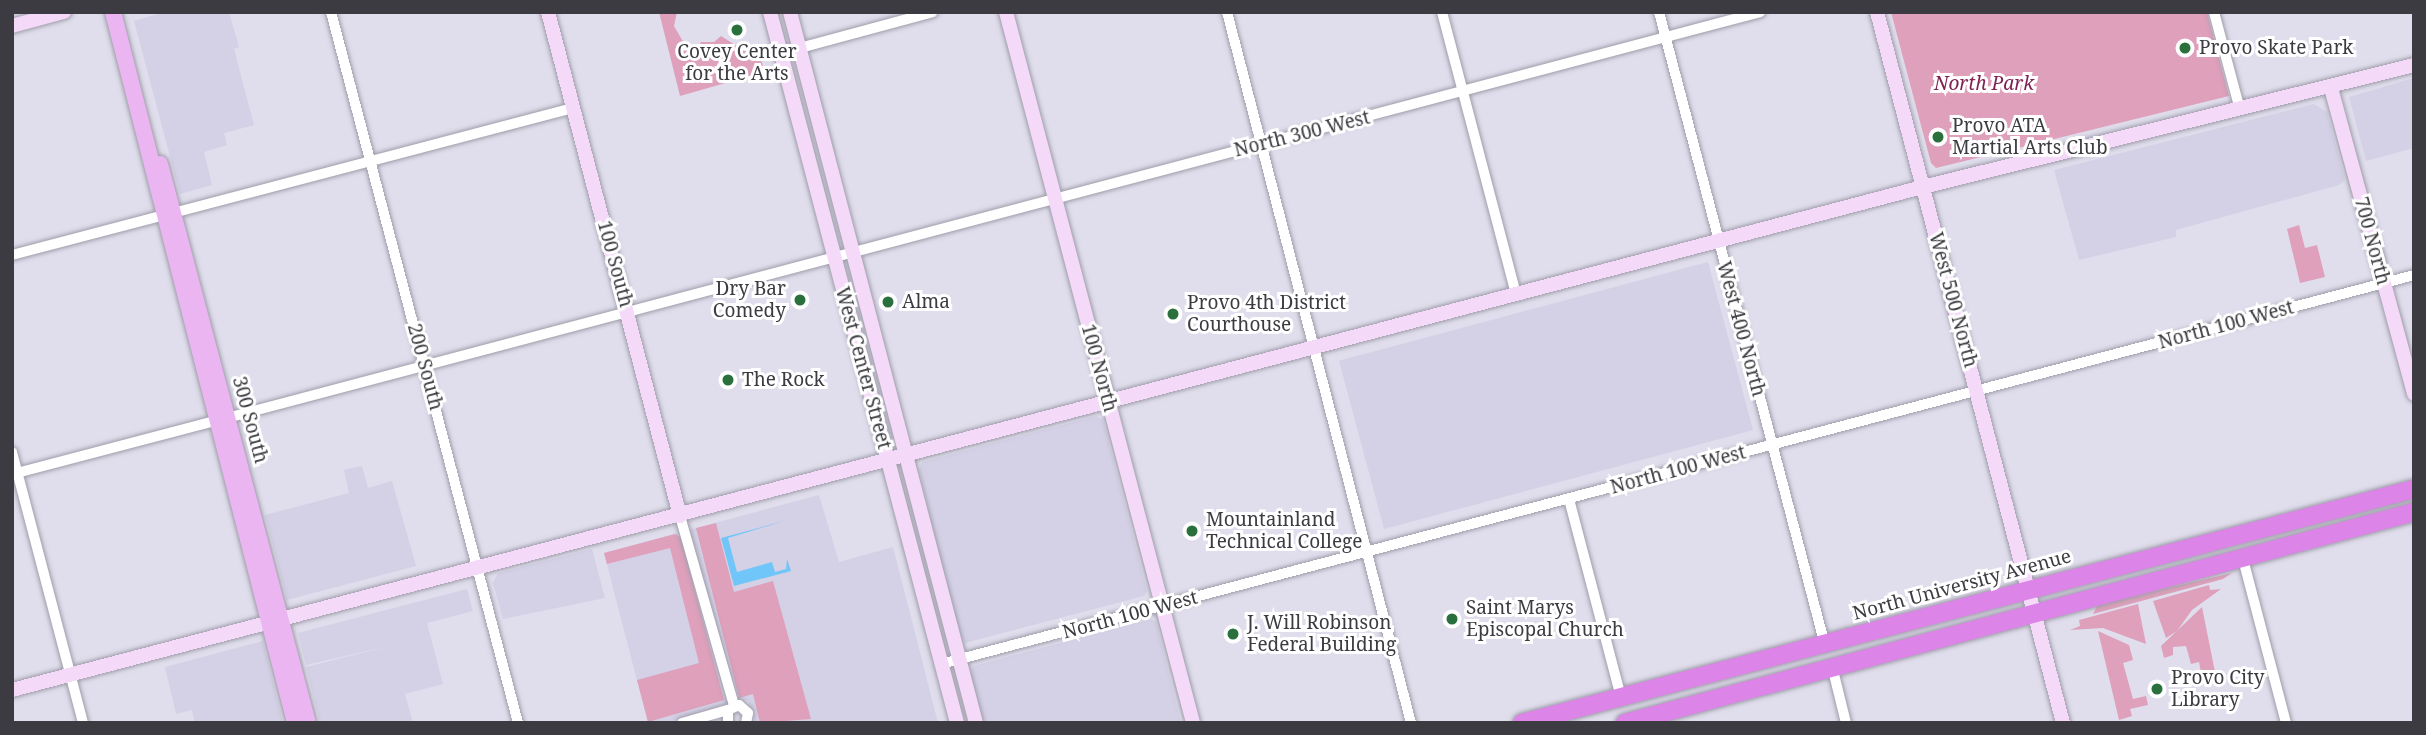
<!DOCTYPE html>
<html>
<head>
<meta charset="utf-8">
<style>
	body { margin:0 }
	#map { position:relative; width:2426px; height:735px; overflow:hidden; background:#e0deec; font-family:"Noto Serif",serif }
	div>[style] { position:absolute }
	.built>* { inset:0; background:#d4d0e6; transform-origin:0 0 }
	.green>* { inset:0; background:#dea0bb }
	.water>* { inset:0; background:#71c6f9 }
	.roads { filter:drop-shadow(0 0 2px #9f9daa) drop-shadow(0 0 2px #9f9daa) }
	.street>* { height:10px; margin:-5px; padding:0 5px; transform-origin:5px; border-radius:5px; background:#fff }
	.secondary>* { height:14px; margin:-7px; padding:0 7px; transform-origin:7px; border-radius:7px; background:#f4daf8 }
	.primary>* { height:16px; margin:-8px; padding:0 8px; transform-origin:8px; border-radius:8px; background:#eab5f1 }
	.highway>* { height:18px; margin:-9px; padding:0 9px; transform-origin:9px; border-radius:9px; background:#dc84e7 }
	.dots>* { width:19px; height:19px; translate:-50% -50%; box-sizing:border-box; border:4px solid #fff; border-radius:50% }
	span { translate:-50% -50%; white-space:nowrap; text-align:center; line-height:1.15; -webkit-text-stroke:6px #fff; paint-order:stroke }
	.poi-label { font-size:19px; color:#3c3b41 }
	.left { translate:0 -50%; text-align:left }
	.right { translate:-100% -50%; text-align:right }
	.park-label { font-size:19px; color:#802054; font-style:italic }
	.street-label { font-size:19px; color:#3c3b41 }
	.frame { position:absolute; inset:0; border:14px solid #3c3b41; pointer-events:none }
</style>
</head>
<body>
<div id="map">
	<div class="built">
		<i style="clip-path:polygon(165px 12px,229px 12px,239px 47px,234px 49px,254px 125px,224px 133px,227px 145px,204px 152px,212px 185px,180px 194px,134px 21px)"></i>
		<i style="clip-path:polygon(2414px 78px,2414px 148px,2366px 161px,2349px 97px)"></i>
		<i style="clip-path:polygon(2314px 104px,2327px 112px,2345px 180px,2339px 185px,2176px 230px,2176px 237px,2079px 260px,2054px 170px)"></i>
		<i style="left:1708px;top:262px;width:174px;height:382px;rotate:75deg"></i>
		<i style="clip-path:polygon(1096px 416px,1103px 420px,1147px 591px,1144px 596px,965px 643px,960px 638px,938px 551px,919px 469px,922px 462px)"></i>
		<i style="clip-path:polygon(362px 466px,368px 488px,392px 481px,416px 566px,287px 600px,265px 515px,349px 493px,344px 470px)"></i>
		<i style="clip-path:polygon(819px 495px,839px 562px,893px 547px,938px 723px,755px 723px,748px 700px,665px 723px,648px 723px,604px 553px)"></i>
		<i style="clip-path:polygon(592px 549px,605px 598px,503px 619px,493px 583px,498px 573px)"></i>
		<i style="clip-path:polygon(467px 589px,473px 611px,427px 623px,443px 684px,405px 694px,413px 723px,320px 723px,306px 667px,393px 645px,306px 665px,298px 633px)"></i>
		<i style="clip-path:polygon(1151px 619px,1156px 622px,1181px 723px,981px 723px,969px 674px,973px 666px)"></i>
		<i style="clip-path:polygon(263px 641px,283px 723px,195px 723px,192px 710px,176px 714px,165px 667px)"></i>
	</div>
	<div class="green">
		<i style="clip-path:polygon(659px 12px,677px 12px,674px 26px,688px 50px,695px 53px,701px 42px,714px 42px,721px 36px,762px 62px,764px 72px,680px 96px)"></i>
		<i style="clip-path:polygon(1891px 12px,2207px 12px,2229px 96px,1936px 168px,1931px 163px)"></i>
		<i style="clip-path:polygon(2299px 225px,2305px 248px,2317px 245px,2325px 277px,2300px 283px,2287px 229px)"></i>
		<i style="clip-path:polygon(716px 523px,734px 592px,773px 581px,811px 719px,760px 723px,753px 694px,739px 698px,696px 528px)"></i>
		<i style="clip-path:polygon(675px 534px,681px 538px,724px 700px,648px 722px,637px 680px,699px 663px,670px 548px,607px 564px,604px 553px)"></i>
		<i style="clip-path:polygon(2232px 573px,2223px 579px,2093px 614px,2098px 604px)"></i>
		<i style="clip-path:polygon(2209px 585px,2210px 590px,2221px 589px,2192px 610px,2177px 631px,2166px 638px,2153px 601px)"></i>
		<i style="clip-path:polygon(2138px 604px,2146px 644px,2103px 628px,2070px 630px,2080px 626px,2079px 620px)"></i>
		<i style="clip-path:polygon(2202px 607px,2216px 677px,2209px 679px,2202px 678px,2199px 662px,2191px 664px,2186px 646px,2173px 647px,2173px 655px,2164px 658px,2161px 646px)"></i>
		<i style="clip-path:polygon(2098px 631px,2129px 645px,2133px 660px,2123px 663px,2133px 699px,2146px 696px,2148px 705px,2130px 709px,2132px 716px,2119px 720px)"></i>
	</div>
	<div class="water">
		<i style="clip-path:polygon(784px 521px,728px 538px,737px 572px,772px 562px,775px 572px,786px 569px,787px 559px,791px 571px,734px 586px,721px 538px)"></i>
	</div>
	<div class="roads">
		<div class="street">
			<i style="left:331px;top:12px;width:735px;rotate:75.26deg"></i>
			<i style="left:1227px;top:12px;width:734px;rotate:75.49deg"></i>
			<i style="left:1442px;top:12px;width:293px;rotate:75.3deg"></i>
			<i style="left:1659px;top:12px;width:654px;rotate:75.31deg"></i>
			<i style="left:2214px;top:12px;width:101px;rotate:75.1deg"></i>
			<i style="left:781px;top:53px;width:157px;rotate:-15.1deg"></i>
			<i style="left:173px;top:213px;width:414px;rotate:-14.7deg"></i>
			<i style="left:12px;top:255px;width:154px;rotate:-14.7deg"></i>
			<i style="left:227px;top:418px;width:1586px;rotate:-14.83deg"></i>
			<i style="left:12px;top:452px;width:280px;rotate:75.3deg"></i>
			<i style="left:13px;top:474px;width:209px;rotate:-14.7deg"></i>
			<i style="left:1569px;top:499px;width:205px;rotate:75.3deg"></i>
			<i style="left:680px;top:516px;width:197px;rotate:74.1deg"></i>
			<i style="left:2243px;top:559px;width:170px;rotate:75.3deg"></i>
			<i style="left:941px;top:664px;width:1523px;rotate:-14.79deg"></i>
			<i style="left:1832px;top:666px;width:59px;rotate:76.2deg"></i>
			<i style="left:682px;top:723px;width:48px;rotate:-15.8deg"></i>
			<i style="left:728px;top:723px;width:13px;rotate:-90deg"></i>
			<i style="left:728px;top:710px;width:12px;rotate:-24deg"></i>
			<i style="left:739px;top:705px;width:12px;rotate:42deg"></i>
			<i style="left:748px;top:713px;width:10px;rotate:101deg"></i>
		</div>
		<div class="secondary">
			<i style="left:548px;top:12px;width:521px;rotate:75.32deg"></i>
			<i style="left:770px;top:12px;width:735px;rotate:75.26deg"></i>
			<i style="left:790px;top:12px;width:735px;rotate:75.34deg"></i>
			<i style="left:1006px;top:12px;width:735px;rotate:75.26deg"></i>
			<i style="left:1877px;top:12px;width:735px;rotate:75.34deg"></i>
			<i style="left:12px;top:26px;width:54px;rotate:-15.1deg"></i>
			<i style="left:2331px;top:88px;width:317px;rotate:74.8deg"></i>
			<i style="left:12px;top:690px;width:1976px;rotate:-14.75deg"></i>
			<i style="left:1923px;top:187px;width:506px;rotate:-13.95deg"></i>
		</div>
		<div class="primary">
			<i style="left:113px;top:12px;width:734px;rotate:75.64deg"></i>
			<i style="left:160px;top:164px;width:578px;rotate:75.17deg"></i>
		</div>
		<div class="highway">
			<i style="left:1522px;top:723px;width:922px;rotate:-14.7deg"></i>
			<i style="left:1625px;top:723px;width:817px;rotate:-14.97deg"></i>
		</div>
	</div>
	<div class="dots">
		<i style="left:737px;top:30px;background:#29703d"></i>
		<i style="left:2185px;top:48px;background:#29703d"></i>
		<i style="left:1938px;top:137px;background:#29703d"></i>
		<i style="left:800px;top:300px;background:#29703d"></i>
		<i style="left:888px;top:302px;background:#29703d"></i>
		<i style="left:1173px;top:314px;background:#29703d"></i>
		<i style="left:728px;top:380px;background:#29703d"></i>
		<i style="left:1192px;top:531px;background:#29703d"></i>
		<i style="left:1452px;top:619px;background:#29703d"></i>
		<i style="left:1233px;top:634px;background:#29703d"></i>
		<i style="left:2157px;top:689px;background:#29703d"></i>
	</div>
	<div class="poi-label">
		<span class="left" style="left:2199px;top:48px">Provo Skate Park</span>
		<span style="left:737px;top:63px">Covey Center<br>for the Arts</span>
		<span class="left" style="left:1952px;top:137px">Provo ATA<br>Martial Arts Club</span>
		<span class="right" style="left:786px;top:300px">Dry Bar<br>Comedy</span>
		<span class="left" style="left:902px;top:302px">Alma</span>
		<span class="left" style="left:1187px;top:314px">Provo 4th District<br>Courthouse</span>
		<span class="left" style="left:742px;top:380px">The Rock</span>
		<span class="left" style="left:1206px;top:531px">Mountainland<br>Technical College</span>
		<span class="left" style="left:1466px;top:619px">Saint Marys<br>Episcopal Church</span>
		<span class="left" style="left:1247px;top:634px">J. Will Robinson<br>Federal Building</span>
		<span class="left" style="left:2171px;top:689px">Provo City<br>Library</span>
	</div>
	<div class="park-label">
		<span style="left:1984px;top:84px">North Park</span>
	</div>
	<div class="street-label">
		<span style="left:1302px;top:134px;rotate:-14deg">North 300 West</span>
		<span style="left:2372px;top:241px;rotate:75deg">700 North</span>
		<span style="left:615px;top:264px;rotate:75deg">100 South</span>
		<span style="left:1953px;top:300px;rotate:75deg">West 500 North</span>
		<span style="left:2226px;top:325px;rotate:-15deg">North 100 West</span>
		<span style="left:1741px;top:329px;rotate:75deg">West 400 North</span>
		<span style="left:425px;top:367px;rotate:75deg">200 South</span>
		<span style="left:863px;top:368px;rotate:75deg">West Center Street</span>
		<span style="left:1099px;top:368px;rotate:75deg">100 North</span>
		<span style="left:250px;top:420px;rotate:75deg">300 South</span>
		<span style="left:1678px;top:470px;rotate:-15deg">North 100 West</span>
		<span style="left:1962px;top:585px;rotate:-15deg">North University Avenue</span>
		<span style="left:1130px;top:615px;rotate:-15deg">North 100 West</span>
	</div>
	<div class="frame"></div>
</div>
</body>
</html>
